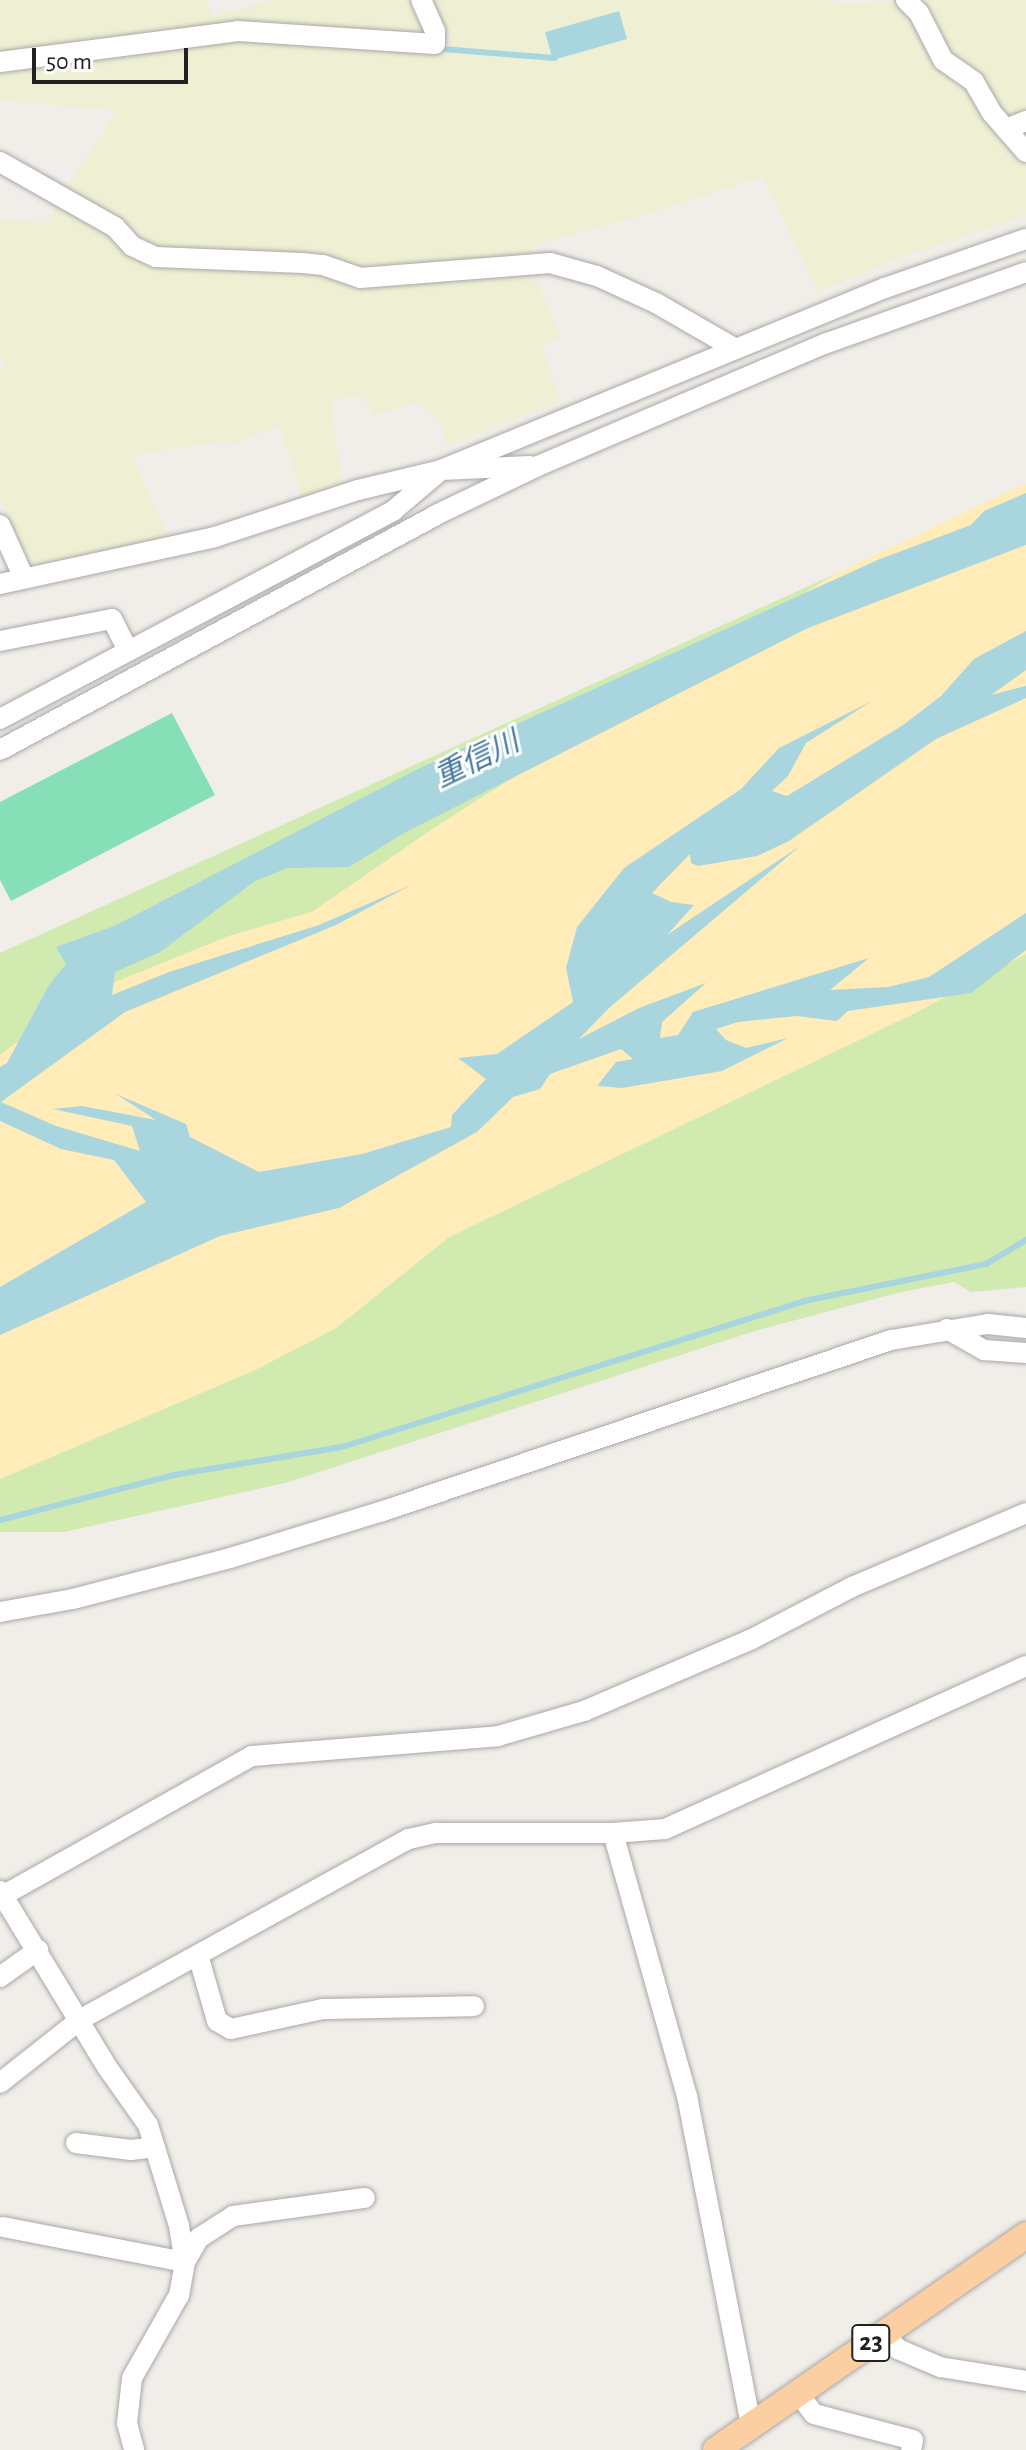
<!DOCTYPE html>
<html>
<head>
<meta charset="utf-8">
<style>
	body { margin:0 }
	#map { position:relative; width:1026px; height:2450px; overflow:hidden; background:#f1ede8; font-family:"Alegreya Sans","Noto Sans JP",sans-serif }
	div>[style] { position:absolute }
	.farmland>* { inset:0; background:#efefd4 }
	.grass>* { inset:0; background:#d0eaaf }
	.sand>* { inset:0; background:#ffecb8 }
	.pitch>* { inset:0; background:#87dfb7 }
	.water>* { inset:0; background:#a9d6de; transform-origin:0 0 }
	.stream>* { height:6px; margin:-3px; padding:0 3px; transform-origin:3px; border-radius:3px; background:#a9d6de }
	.roads { filter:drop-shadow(0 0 2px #a8a8a8) drop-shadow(0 0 2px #a8a8a8) }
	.minor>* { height:20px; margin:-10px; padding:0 10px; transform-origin:10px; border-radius:10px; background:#fff }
	.major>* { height:26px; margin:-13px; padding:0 13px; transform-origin:13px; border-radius:13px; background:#fccfa2 }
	span { translate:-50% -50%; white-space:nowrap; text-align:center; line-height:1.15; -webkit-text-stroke:6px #fff; paint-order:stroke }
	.shield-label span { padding:2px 6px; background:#fff; border:2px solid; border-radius:6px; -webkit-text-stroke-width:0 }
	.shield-label { font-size:26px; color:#212121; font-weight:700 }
	.water-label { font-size:30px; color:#4679a2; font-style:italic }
	.scale { position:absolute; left:32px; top:48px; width:156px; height:36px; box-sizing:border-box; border:4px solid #212121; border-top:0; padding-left:10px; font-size:24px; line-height:28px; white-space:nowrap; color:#212121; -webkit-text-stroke:6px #fff; paint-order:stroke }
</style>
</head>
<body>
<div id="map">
	<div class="farmland">
		<i style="clip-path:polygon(0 0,205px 0,213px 16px,273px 0,414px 0,430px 31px,423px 38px,238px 27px,0 54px)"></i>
		<i style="clip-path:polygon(429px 0,834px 0,837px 5px,899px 0,905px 14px,971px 85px,1026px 162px,1026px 215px,893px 260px,818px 292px,762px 177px,634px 218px,542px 242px,530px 254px,478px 261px,368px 269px,342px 265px,326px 255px,167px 250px,143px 244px,129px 225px,66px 188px,117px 111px,0 100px,0 67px,242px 41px,449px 53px,450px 32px,442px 31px)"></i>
		<i style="clip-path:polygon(916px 0,1026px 0,1026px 142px,951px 59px)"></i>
		<i style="clip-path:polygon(58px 201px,100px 225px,122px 245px,304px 268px,532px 270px,561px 336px,542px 346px,560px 401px,447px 446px,439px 420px,418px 401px,375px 415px,362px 397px,344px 397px,331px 404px,342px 484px,303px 498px,279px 425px,230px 446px,229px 440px,132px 455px,168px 536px,36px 566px,27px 558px,0 499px,0 370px,6px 368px,0 355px,0 220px,49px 223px)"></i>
	</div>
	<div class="grass">
		<i style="clip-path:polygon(835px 574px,434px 828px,312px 912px,229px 936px,79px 997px,0 1055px,0 953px)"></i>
		<i style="clip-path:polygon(1026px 954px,1026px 1287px,971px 1292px,954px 1282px,901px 1292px,758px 1330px,285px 1483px,64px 1532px,0 1532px,0 1479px,257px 1369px,336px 1328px,449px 1237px,911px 1015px)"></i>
	</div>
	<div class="sand">
		<i style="clip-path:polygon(1026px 483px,1026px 954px,911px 1015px,449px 1237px,336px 1328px,257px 1369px,0 1479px,0 1055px,79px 997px,229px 936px,312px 912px,434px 828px,835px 574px)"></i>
	</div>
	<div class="pitch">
		<i style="clip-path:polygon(172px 713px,215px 795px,11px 901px,0 880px,0 802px)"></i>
	</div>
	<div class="water">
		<i style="left:619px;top:11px;width:29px;height:77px;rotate:74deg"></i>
		<i style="clip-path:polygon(1026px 493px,1026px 545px,808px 628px,404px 833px,349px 867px,287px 868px,255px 881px,160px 952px,115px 972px,112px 995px,169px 972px,319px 925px,411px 885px,336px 925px,125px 1012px,1px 1102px,56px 1126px,140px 1151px,132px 1126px,53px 1109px,82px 1106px,156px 1120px,116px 1094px,186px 1124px,190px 1137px,259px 1172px,362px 1154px,451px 1127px,452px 1115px,486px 1079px,458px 1058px,497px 1054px,573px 1002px,566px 968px,577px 927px,624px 868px,741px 789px,779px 748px,872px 701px,806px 743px,788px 776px,772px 791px,787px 796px,903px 725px,941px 696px,974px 659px,1026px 631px,1026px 670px,991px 695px,1026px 686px,1026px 698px,936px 739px,789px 841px,757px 856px,698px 866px,691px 863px,690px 854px,652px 893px,671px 902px,694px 905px,667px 935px,800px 846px,609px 1008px,579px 1039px,639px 1008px,706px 983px,662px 1022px,660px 1038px,678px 1035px,693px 1012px,869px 958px,830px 990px,888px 987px,929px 977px,1026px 913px,1026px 950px,971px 993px,848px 1011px,837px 1021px,797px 1016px,738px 1022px,716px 1029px,726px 1040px,746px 1048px,788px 1038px,722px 1071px,622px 1088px,597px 1086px,616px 1062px,633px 1059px,621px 1049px,550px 1074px,540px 1089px,513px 1097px,477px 1132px,339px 1208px,220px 1236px,0 1335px,0 1287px,146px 1202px,114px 1160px,61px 1149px,0 1121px,0 1067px,7px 1063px,49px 985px,66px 964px,56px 947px,114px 926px,420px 768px,880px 559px,971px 525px,984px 511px)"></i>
	</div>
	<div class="stream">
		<i style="left:443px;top:49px;width:112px;rotate:4.6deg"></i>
		<i style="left:0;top:1520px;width:180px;rotate:-14.5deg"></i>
		<i style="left:174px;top:1475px;width:170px;rotate:-9.5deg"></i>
		<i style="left:342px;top:1447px;width:485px;rotate:-17.5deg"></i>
		<i style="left:804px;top:1301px;width:186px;rotate:-11.5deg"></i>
		<i style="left:986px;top:1264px;width:47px;rotate:-31deg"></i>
	</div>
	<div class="roads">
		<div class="minor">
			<i style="left:906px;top:0;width:18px;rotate:45deg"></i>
			<i style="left:919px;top:13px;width:53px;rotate:62.9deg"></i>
			<i style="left:943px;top:60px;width:38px;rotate:35deg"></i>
			<i style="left:974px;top:82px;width:34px;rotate:60deg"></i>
			<i style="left:991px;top:112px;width:53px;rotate:48.8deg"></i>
			<i style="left:0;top:62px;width:240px;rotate:-7.4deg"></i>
			<i style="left:238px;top:31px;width:197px;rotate:3.8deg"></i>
			<i style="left:435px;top:44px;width:13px;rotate:-90deg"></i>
			<i style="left:435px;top:31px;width:34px;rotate:-114deg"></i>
			<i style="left:1006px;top:129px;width:22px;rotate:-22deg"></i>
			<i style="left:0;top:162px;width:132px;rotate:29.5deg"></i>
			<i style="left:115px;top:227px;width:25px;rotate:48deg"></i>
			<i style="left:132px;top:246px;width:26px;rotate:25deg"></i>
			<i style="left:156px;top:257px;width:147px;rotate:2.3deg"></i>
			<i style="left:303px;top:263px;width:20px;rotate:6deg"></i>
			<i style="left:323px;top:265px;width:39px;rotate:19deg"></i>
			<i style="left:360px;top:278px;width:191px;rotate:-4.5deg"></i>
			<i style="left:550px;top:263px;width:49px;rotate:15.5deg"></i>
			<i style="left:597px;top:276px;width:65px;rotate:24.6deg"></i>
			<i style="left:656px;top:303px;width:90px;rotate:30deg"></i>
			<i style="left:0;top:525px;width:58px;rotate:65.6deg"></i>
			<i style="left:0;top:584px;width:220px;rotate:-12.3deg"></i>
			<i style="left:215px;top:537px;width:151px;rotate:-18.2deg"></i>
			<i style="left:358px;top:490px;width:85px;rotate:-13.5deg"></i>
			<i style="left:441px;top:470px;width:480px;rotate:-22.3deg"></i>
			<i style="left:885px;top:288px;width:149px;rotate:-19.2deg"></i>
			<i style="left:0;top:641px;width:114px;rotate:-11.1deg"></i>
			<i style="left:112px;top:619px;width:35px;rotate:63deg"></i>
			<i style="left:0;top:719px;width:446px;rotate:-27.9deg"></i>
			<i style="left:394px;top:510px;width:62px;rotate:-40.4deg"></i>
			<i style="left:441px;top:470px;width:89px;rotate:-2.6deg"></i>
			<i style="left:0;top:750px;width:495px;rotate:-28.3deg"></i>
			<i style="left:436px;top:515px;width:113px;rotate:-25.7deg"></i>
			<i style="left:538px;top:466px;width:314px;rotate:-23.1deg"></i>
			<i style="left:827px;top:343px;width:211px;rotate:-19.6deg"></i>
			<i style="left:947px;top:1329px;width:43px;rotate:29.6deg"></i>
			<i style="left:984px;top:1350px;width:42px;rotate:4.1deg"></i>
			<i style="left:0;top:1612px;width:74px;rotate:-10.1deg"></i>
			<i style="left:73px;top:1599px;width:162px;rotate:-14.6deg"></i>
			<i style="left:230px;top:1558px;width:160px;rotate:-17.1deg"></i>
			<i style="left:383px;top:1511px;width:536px;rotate:-18.6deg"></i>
			<i style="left:891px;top:1340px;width:98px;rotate:-9.4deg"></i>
			<i style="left:988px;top:1324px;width:38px;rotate:6deg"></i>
			<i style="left:613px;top:1833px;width:273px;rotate:74.3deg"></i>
			<i style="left:687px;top:2096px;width:336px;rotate:79deg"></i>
			<i style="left:0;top:1891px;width:206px;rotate:58.7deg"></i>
			<i style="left:107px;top:2067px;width:71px;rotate:54.7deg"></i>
			<i style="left:148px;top:2125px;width:106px;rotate:72.9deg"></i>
			<i style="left:179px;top:2226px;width:36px;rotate:81deg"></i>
			<i style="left:185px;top:2262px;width:34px;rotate:100deg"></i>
			<i style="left:179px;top:2295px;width:95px;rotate:119.5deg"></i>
			<i style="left:132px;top:2378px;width:45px;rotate:96.3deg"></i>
			<i style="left:127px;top:2423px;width:28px;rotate:75deg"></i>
			<i style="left:4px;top:1895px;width:284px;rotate:-29.3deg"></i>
			<i style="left:252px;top:1756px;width:247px;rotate:-4.6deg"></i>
			<i style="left:498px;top:1736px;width:90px;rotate:-16.2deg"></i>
			<i style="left:584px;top:1711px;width:181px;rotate:-23.2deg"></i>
			<i style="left:750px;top:1640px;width:115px;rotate:-27.5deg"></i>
			<i style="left:852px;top:1587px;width:189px;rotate:-23deg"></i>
			<i style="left:198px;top:1955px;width:69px;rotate:73.9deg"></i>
			<i style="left:217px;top:2021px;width:16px;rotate:30deg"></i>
			<i style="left:231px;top:2029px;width:94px;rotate:-12.3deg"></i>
			<i style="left:323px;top:2009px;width:151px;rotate:-1.1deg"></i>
			<i style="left:0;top:1977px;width:47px;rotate:-35.4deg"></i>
			<i style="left:0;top:2083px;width:103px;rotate:-38.3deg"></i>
			<i style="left:81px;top:2019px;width:374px;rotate:-28.8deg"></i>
			<i style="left:409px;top:1839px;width:28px;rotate:-13deg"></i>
			<i style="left:436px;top:1833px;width:177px"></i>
			<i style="left:613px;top:1833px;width:52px;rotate:-4.4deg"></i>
			<i style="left:665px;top:1829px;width:396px;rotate:-24.3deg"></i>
			<i style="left:76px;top:2143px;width:55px;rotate:7.3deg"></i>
			<i style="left:131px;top:2150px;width:24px;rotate:-7deg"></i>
			<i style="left:3px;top:2227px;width:185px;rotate:10.9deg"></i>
			<i style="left:185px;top:2262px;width:28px;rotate:-60deg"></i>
			<i style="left:199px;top:2238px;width:40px;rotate:-32.9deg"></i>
			<i style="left:233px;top:2216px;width:133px;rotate:-7.8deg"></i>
			<i style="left:884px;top:2334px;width:21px;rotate:47deg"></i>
			<i style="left:898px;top:2349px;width:46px;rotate:23.2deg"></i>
			<i style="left:940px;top:2367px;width:87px;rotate:9.2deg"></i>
			<i style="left:798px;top:2393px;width:26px;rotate:53deg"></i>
			<i style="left:814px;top:2414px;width:102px;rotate:14.7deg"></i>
			<i style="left:913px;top:2440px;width:10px;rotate:101deg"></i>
		</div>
		<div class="major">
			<i style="left:716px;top:2450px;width:377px;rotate:-34.7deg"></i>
		</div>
	</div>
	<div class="shield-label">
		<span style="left:871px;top:2343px">23</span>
	</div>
	<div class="water-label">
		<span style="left:477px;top:760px;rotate:-26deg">重信川</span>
	</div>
	<div class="scale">50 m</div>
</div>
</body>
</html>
